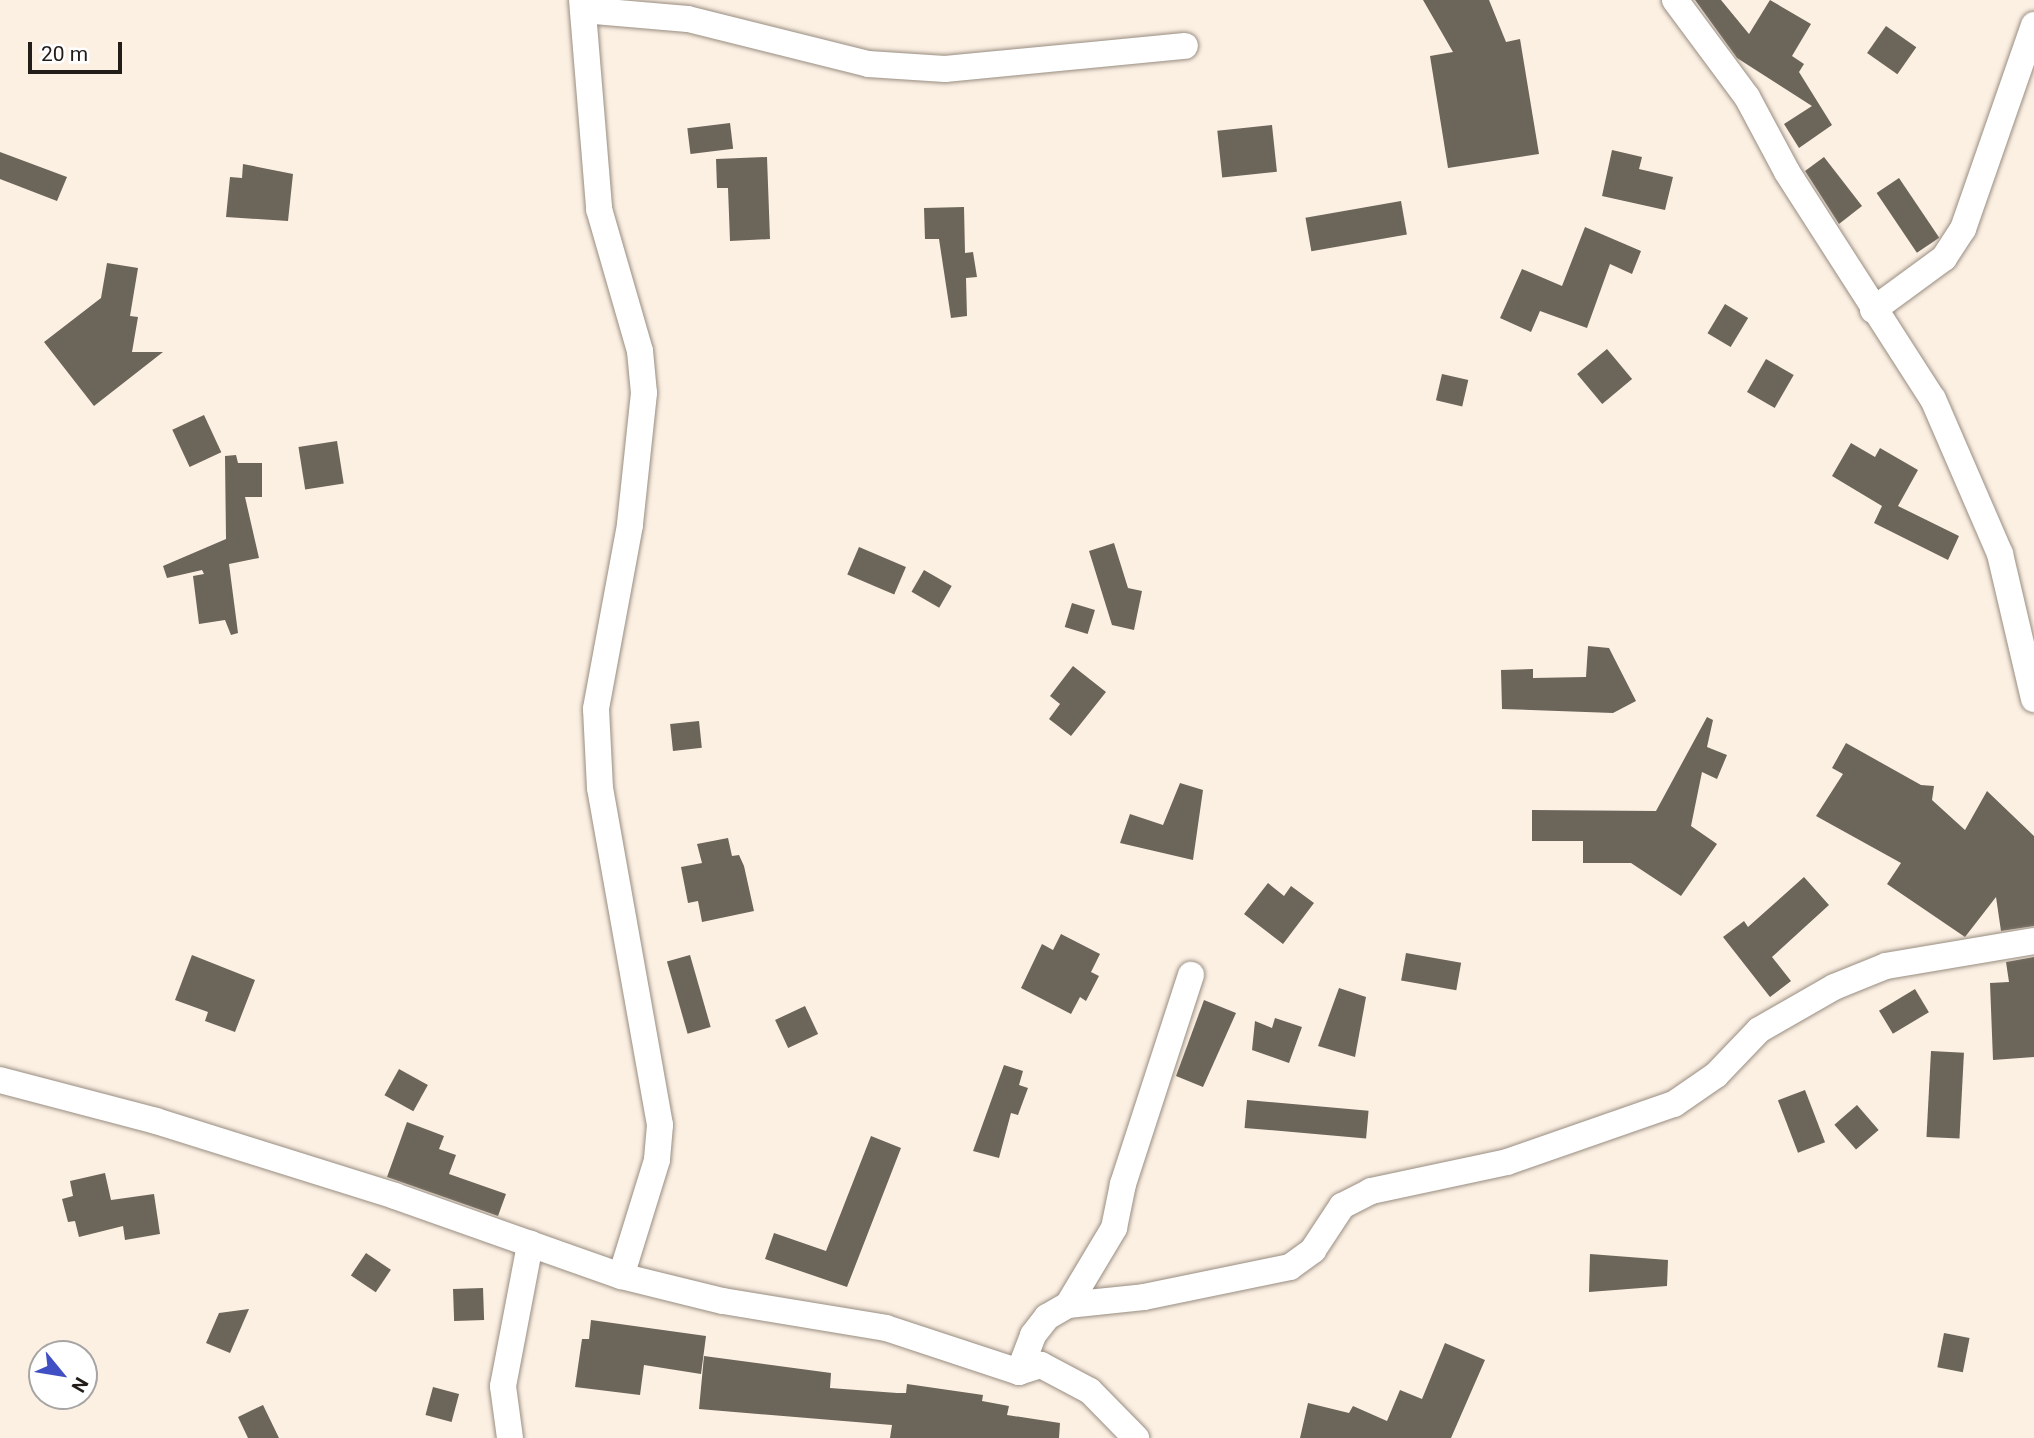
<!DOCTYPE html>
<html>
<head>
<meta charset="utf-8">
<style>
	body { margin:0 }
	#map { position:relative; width:2034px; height:1438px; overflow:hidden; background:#fcf0e3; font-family:Roboto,sans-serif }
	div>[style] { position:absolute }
	.building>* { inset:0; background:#6c6559; transform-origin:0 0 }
	.roads { filter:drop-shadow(0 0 2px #988d81) drop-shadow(0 0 2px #988d81) }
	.street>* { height:26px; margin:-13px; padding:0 13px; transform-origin:13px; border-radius:13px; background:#fff }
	span { translate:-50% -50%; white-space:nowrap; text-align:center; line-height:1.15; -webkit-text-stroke:7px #fff; paint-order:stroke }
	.north { position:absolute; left:28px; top:1340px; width:70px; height:70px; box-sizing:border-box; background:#fff; border:2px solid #a7a5a3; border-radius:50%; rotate:120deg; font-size:19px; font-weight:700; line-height:28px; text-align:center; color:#221d19 }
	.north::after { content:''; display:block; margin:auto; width:24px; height:32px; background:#4050c4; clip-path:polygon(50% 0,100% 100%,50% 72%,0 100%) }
	.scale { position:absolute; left:28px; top:42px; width:94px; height:32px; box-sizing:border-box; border:4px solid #221d19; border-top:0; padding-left:9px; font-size:21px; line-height:24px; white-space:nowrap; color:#221d19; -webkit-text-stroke:5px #fff; paint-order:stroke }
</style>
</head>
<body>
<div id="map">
	<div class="building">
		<i style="clip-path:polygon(1423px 0,1489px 0,1506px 42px,1520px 39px,1539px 154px,1448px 168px,1430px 56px,1453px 52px)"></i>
		<i style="clip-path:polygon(1695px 0,1721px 0,1749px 34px,1770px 0,1811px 24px,1792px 56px,1804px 64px,1799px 72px,1832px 125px,1799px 148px,1784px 124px,1812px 106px,1737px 58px)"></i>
		<i style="left:1886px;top:26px;width:37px;height:33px;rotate:35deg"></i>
		<i style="left:730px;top:123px;width:26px;height:43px;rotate:83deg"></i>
		<i style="left:1272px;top:125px;width:47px;height:55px;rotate:84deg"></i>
		<i style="clip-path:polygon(1612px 150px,1642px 157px,1639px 169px,1673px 177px,1665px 210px,1602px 196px)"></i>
		<i style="clip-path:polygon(0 152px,67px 177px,57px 201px,0 179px)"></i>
		<i style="clip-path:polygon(767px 157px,770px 239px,730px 241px,728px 188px,717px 188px,716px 159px)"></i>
		<i style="clip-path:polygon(1824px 157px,1862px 206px,1839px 224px,1805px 171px)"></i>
		<i style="clip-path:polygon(243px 164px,293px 174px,288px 221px,226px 217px,230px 177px,242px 178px)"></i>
		<i style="left:1899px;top:178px;width:72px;height:27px;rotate:56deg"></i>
		<i style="left:1401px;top:201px;width:34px;height:97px;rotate:80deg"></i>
		<i style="clip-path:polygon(964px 207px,965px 253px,973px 252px,977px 277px,966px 278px,967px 316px,951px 318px,939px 239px,925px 239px,924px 208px)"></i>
		<i style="clip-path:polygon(1585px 227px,1641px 251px,1632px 274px,1610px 264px,1587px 328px,1540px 311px,1531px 332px,1500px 318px,1522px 269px,1562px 286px)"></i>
		<i style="clip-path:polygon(107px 263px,138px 268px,130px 316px,138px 317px,132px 352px,163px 352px,94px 406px,44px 342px,101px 298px)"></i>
		<i style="left:1725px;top:304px;width:27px;height:34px;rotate:31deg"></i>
		<i style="left:1607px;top:349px;width:39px;height:39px;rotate:50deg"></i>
		<i style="left:1766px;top:359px;width:32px;height:38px;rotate:30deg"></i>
		<i style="left:1442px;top:374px;width:27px;height:27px;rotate:13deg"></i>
		<i style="left:204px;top:415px;width:41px;height:35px;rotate:65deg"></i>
		<i style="left:337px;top:441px;width:43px;height:39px;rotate:81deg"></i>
		<i style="clip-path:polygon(1851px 443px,1875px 457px,1880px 448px,1918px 470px,1898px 506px,1959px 536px,1948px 560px,1874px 523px,1882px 506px,1832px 476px)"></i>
		<i style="clip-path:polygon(236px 455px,238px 463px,262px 463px,262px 497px,245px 497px,259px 558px,229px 564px,238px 633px,231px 635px,225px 620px,199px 624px,193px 576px,204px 574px,202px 570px,167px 578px,163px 566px,226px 539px,225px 456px)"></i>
		<i style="clip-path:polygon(1114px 543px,1128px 588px,1142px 591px,1134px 630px,1112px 625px,1089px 551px)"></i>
		<i style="left:859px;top:547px;width:51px;height:30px;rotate:23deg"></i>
		<i style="left:924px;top:570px;width:32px;height:25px;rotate:30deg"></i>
		<i style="left:1072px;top:603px;width:24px;height:25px;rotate:17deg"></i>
		<i style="clip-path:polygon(1588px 646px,1609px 648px,1636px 701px,1613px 713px,1502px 709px,1501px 670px,1533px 669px,1533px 678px,1586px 677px)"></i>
		<i style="clip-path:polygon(1073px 666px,1106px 692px,1071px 736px,1049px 719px,1060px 704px,1050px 696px)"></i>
		<i style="clip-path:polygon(1707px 717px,1713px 720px,1707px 747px,1727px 755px,1717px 779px,1702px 772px,1691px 826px,1717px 844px,1681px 896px,1631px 863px,1583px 863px,1583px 841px,1532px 841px,1532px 810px,1656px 811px)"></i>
		<i style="left:699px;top:721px;width:27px;height:29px;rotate:84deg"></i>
		<i style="clip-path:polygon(1846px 743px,1921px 785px,1934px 786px,1932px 800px,1965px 830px,1987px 791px,2034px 836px,2034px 926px,2001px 931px,1996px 897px,1965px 937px,1887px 884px,1901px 863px,1816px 816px,1843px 774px,1832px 768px)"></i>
		<i style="clip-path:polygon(1180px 783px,1203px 790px,1193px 860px,1120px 843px,1130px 814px,1163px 825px)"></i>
		<i style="clip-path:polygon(728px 838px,732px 856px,739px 855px,744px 866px,754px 911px,702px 922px,698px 901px,688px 903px,681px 867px,702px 863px,697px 844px)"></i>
		<i style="clip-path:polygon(1804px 877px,1829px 905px,1772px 957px,1791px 981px,1770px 997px,1723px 937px,1744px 921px,1748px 927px)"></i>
		<i style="clip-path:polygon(1268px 883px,1284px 896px,1291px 886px,1314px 903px,1283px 944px,1244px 914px)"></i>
		<i style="clip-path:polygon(1061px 934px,1100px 954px,1091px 972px,1099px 976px,1086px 1001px,1080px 997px,1071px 1014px,1021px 988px,1042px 944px,1053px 950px)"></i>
		<i style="left:1406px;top:953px;width:56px;height:28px;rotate:10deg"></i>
		<i style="clip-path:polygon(192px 955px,255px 980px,235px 1032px,205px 1021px,208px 1012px,175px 1000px)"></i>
		<i style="left:690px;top:955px;width:75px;height:24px;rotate:74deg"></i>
		<i style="clip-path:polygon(2034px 957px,2034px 1057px,1993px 1060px,1990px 983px,2009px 982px,2006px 962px)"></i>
		<i style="clip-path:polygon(1339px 988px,1366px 997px,1355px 1057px,1318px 1046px)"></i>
		<i style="left:1915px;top:989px;width:27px;height:42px;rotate:59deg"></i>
		<i style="clip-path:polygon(1204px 1000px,1236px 1013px,1203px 1087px,1176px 1076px)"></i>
		<i style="left:805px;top:1006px;width:31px;height:33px;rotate:65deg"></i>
		<i style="clip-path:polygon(1275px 1018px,1302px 1027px,1289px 1063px,1252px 1050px,1255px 1021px,1272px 1028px)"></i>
		<i style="left:1931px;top:1051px;width:33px;height:86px;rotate:3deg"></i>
		<i style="clip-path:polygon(1004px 1065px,1023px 1071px,1019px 1085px,1028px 1088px,1018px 1115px,1011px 1113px,999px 1158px,973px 1151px)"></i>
		<i style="left:399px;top:1069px;width:33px;height:30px;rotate:29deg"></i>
		<i style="left:1805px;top:1090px;width:56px;height:29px;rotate:69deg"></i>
		<i style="left:1247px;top:1100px;width:122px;height:28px;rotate:5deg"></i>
		<i style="left:1857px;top:1105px;width:33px;height:30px;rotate:49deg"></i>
		<i style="clip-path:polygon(407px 1122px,444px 1136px,439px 1149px,456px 1155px,449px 1174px,506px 1194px,498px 1216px,387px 1177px)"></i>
		<i style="clip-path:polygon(871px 1136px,901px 1148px,847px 1287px,765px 1259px,774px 1233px,826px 1251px)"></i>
		<i style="clip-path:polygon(105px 1173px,111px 1200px,154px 1194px,160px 1234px,125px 1240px,123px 1226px,79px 1237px,75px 1221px,68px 1222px,62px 1199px,73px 1196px,70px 1181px)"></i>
		<i style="left:366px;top:1253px;width:30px;height:27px;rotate:34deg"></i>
		<i style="clip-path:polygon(1590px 1254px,1668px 1260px,1667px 1286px,1589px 1292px)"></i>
		<i style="left:483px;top:1288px;width:32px;height:30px;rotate:88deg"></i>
		<i style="clip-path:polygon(249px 1309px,230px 1353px,206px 1343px,219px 1313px)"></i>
		<i style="clip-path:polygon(591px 1320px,706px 1336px,701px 1374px,644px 1365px,640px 1395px,575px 1387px,582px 1339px,589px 1339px)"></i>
		<i style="left:1944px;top:1333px;width:26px;height:35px;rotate:11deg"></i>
		<i style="clip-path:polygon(1445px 1343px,1485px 1360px,1451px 1438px,1300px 1438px,1308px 1403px,1349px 1413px,1353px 1406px,1387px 1421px,1400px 1390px,1422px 1399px)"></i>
		<i style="clip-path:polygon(704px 1356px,831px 1373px,830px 1388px,897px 1393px,906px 1393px,907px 1384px,983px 1395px,982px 1401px,1009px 1406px,1007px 1415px,1060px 1423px,1059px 1438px,890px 1438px,892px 1425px,699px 1409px)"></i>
		<i style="left:433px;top:1387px;width:27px;height:29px;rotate:15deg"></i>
		<i style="clip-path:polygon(263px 1405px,279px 1438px,248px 1438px,238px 1417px)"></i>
	</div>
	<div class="roads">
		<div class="street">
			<i style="left:582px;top:0;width:210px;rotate:85.3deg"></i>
			<i style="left:599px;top:209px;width:148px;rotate:73.9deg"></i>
			<i style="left:640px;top:351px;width:42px;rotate:84.6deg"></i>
			<i style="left:644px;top:393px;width:133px;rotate:96.1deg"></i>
			<i style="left:630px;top:525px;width:187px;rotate:100.5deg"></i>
			<i style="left:596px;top:709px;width:79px;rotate:87.1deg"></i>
			<i style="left:600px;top:788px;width:342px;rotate:79.9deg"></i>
			<i style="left:660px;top:1125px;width:35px;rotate:95deg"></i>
			<i style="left:657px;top:1160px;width:121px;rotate:107.2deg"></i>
			<i style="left:1675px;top:0;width:121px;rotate:53.4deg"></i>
			<i style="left:1747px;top:97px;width:85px;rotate:61.9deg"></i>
			<i style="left:1787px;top:172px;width:270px;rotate:57.3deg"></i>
			<i style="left:1933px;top:399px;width:169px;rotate:66.6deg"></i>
			<i style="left:2000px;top:554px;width:149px;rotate:76.8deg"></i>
			<i style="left:583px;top:10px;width:105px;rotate:4.9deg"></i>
			<i style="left:688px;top:19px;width:186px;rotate:14deg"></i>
			<i style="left:868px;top:64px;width:77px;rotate:3.7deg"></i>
			<i style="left:945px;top:69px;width:241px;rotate:-5.5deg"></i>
			<i style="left:1873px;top:310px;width:88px;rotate:-36.2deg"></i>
			<i style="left:1944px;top:258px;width:35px;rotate:-57deg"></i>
			<i style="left:1963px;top:229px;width:216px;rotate:-70.8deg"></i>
			<i style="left:0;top:1080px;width:161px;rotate:14.7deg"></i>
			<i style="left:156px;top:1121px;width:250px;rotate:17.4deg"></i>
			<i style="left:395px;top:1196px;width:240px;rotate:19.5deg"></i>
			<i style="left:621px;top:1276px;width:105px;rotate:13.8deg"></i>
			<i style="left:723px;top:1301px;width:165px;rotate:9.4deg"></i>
			<i style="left:886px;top:1328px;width:140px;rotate:18.3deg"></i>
			<i style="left:1019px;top:1372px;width:23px;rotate:-18deg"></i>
			<i style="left:1041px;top:1365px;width:55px;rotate:28deg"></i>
			<i style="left:1090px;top:1391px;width:66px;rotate:45.6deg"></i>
			<i style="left:1068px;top:1305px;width:90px;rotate:-59.1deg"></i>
			<i style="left:1114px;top:1228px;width:45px;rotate:-78.4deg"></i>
			<i style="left:1123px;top:1184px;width:220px;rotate:-72deg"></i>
			<i style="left:1019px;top:1372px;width:40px;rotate:-69deg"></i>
			<i style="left:1033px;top:1335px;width:23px;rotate:-52deg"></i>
			<i style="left:1047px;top:1317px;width:24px;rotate:-30deg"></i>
			<i style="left:1068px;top:1305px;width:76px;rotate:-6deg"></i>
			<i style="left:1144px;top:1297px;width:149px;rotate:-11.6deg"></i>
			<i style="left:1290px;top:1267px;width:29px;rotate:-36deg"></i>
			<i style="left:1313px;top:1250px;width:53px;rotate:-56.6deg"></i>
			<i style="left:1342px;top:1206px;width:33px;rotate:-27deg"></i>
			<i style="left:1371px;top:1191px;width:139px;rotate:-12deg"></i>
			<i style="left:1507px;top:1162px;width:177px;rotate:-19.2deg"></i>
			<i style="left:1674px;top:1104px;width:51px;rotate:-34.6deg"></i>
			<i style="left:1716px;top:1075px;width:62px;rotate:-46.3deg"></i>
			<i style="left:1759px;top:1030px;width:86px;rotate:-29.8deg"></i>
			<i style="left:1834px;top:987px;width:56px;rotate:-22deg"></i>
			<i style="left:1886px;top:966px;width:150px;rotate:-9.6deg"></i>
			<i style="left:510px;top:1438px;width:52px;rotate:-97.7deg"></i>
			<i style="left:503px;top:1386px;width:145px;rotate:-79.2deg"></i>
		</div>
	</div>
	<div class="north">N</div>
	<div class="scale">20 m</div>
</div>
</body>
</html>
